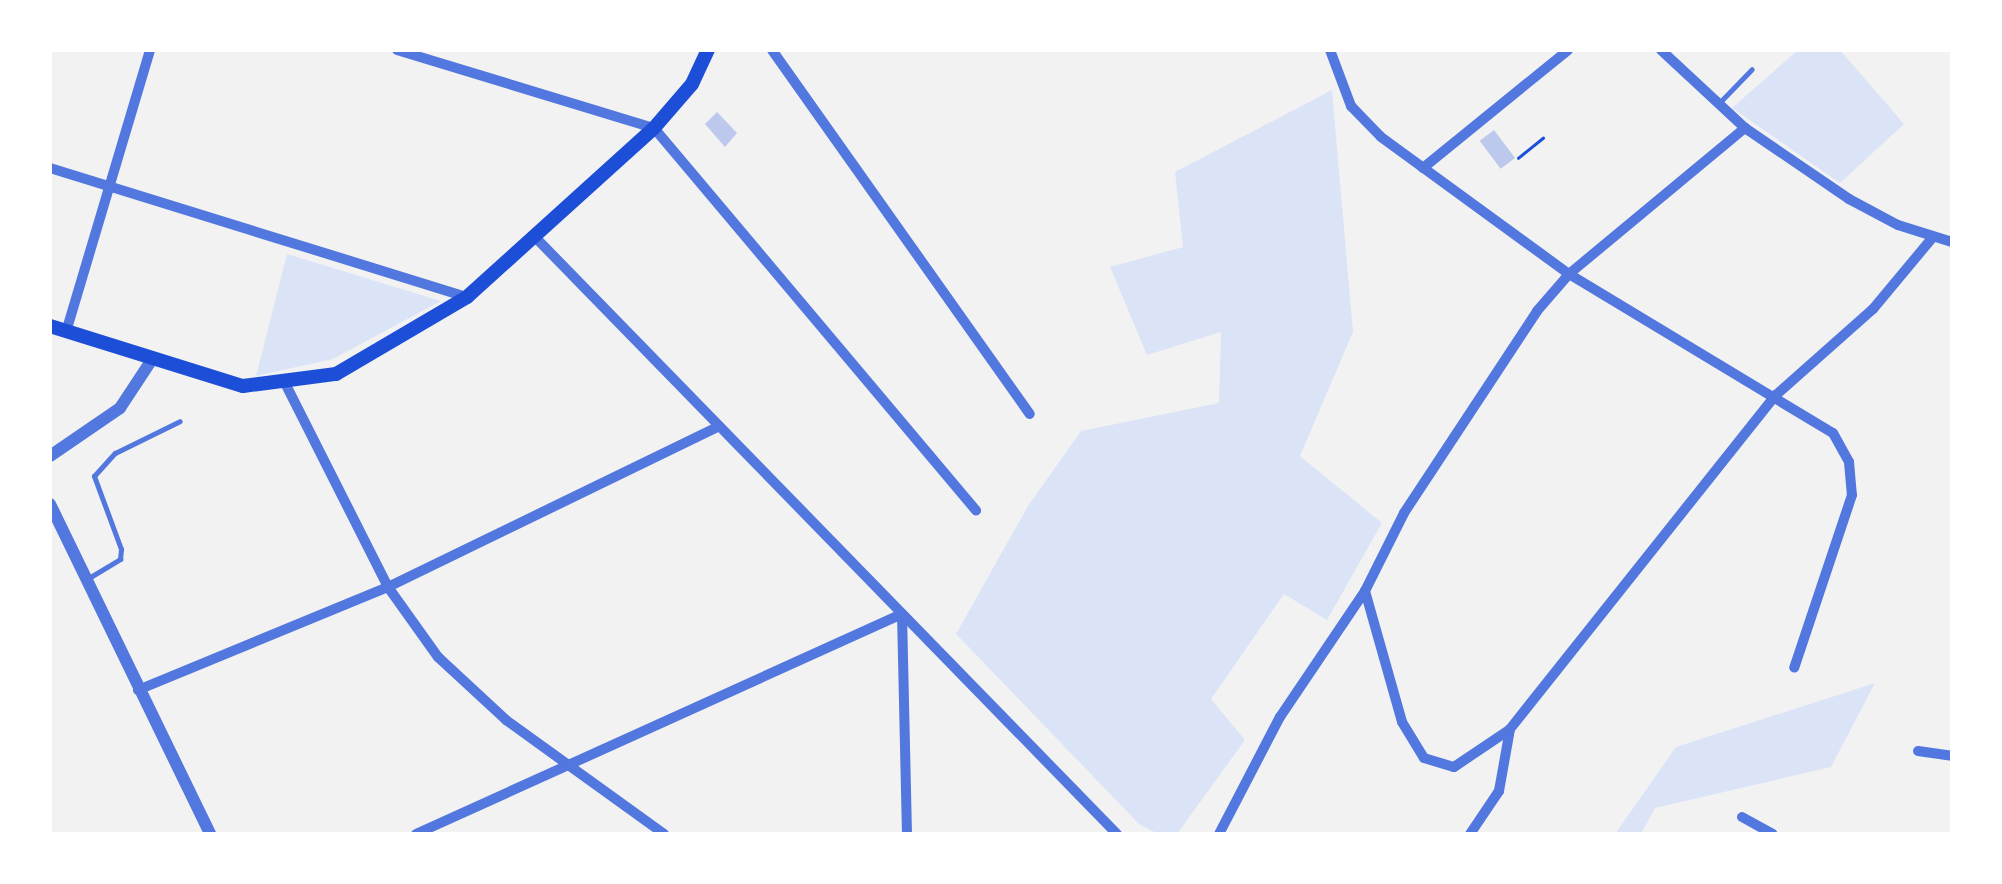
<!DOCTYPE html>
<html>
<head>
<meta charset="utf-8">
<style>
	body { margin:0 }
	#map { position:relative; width:2002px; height:884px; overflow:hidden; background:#f2f2f2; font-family:Figtree,sans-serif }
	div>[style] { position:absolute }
	.green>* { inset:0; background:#dbe4f7 }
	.building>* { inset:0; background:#bdc9ec; transform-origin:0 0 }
	.path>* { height:2.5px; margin:-1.25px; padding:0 1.25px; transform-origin:1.25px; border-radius:1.25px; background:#1d4ed8 }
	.service>* { height:5px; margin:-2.5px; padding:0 2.5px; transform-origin:2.5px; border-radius:2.5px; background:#5277de }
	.minor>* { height:10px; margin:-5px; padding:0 5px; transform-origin:5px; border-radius:5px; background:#5277de }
	.tertiary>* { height:12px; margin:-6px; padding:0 6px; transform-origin:6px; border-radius:6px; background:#5277de }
	.secondary>* { height:14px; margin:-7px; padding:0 7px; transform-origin:7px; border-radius:7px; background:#1d4ed8 }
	span { translate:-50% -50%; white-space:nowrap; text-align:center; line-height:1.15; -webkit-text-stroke:8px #fff; paint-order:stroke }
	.frame { position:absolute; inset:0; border:52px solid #fff; pointer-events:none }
</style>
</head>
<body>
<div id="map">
	<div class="green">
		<i style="clip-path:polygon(1798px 50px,1840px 50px,1904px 124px,1840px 183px,1732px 108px)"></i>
		<i style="clip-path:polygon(1332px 90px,1353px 332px,1300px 456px,1382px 523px,1327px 620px,1284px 594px,1211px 699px,1245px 740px,1177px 834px,1158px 834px,1139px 824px,956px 634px,1028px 506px,1081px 431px,1219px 403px,1221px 332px,1147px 355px,1110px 267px,1183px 247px,1175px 172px)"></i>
		<i style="clip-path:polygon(287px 254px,441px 301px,333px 359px,256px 376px)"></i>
		<i style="clip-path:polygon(1875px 683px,1831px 767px,1655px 808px,1641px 834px,1615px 834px,1676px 747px)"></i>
	</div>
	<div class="building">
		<i style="clip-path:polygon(717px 112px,737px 133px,725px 147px,705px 124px)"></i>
		<i style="left:1494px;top:130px;width:35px;height:18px;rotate:53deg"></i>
	</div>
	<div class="path">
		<i style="left:1518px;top:158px;width:32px;rotate:-39deg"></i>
	</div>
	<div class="service">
		<i style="left:1719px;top:103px;width:47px;rotate:-45.9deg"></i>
		<i style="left:87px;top:579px;width:39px;rotate:-31deg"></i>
		<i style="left:120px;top:559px;width:10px;rotate:-84deg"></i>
		<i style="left:121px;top:549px;width:78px;rotate:-110.3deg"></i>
		<i style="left:94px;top:476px;width:31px;rotate:-48deg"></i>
		<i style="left:115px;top:453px;width:72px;rotate:-26.2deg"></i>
	</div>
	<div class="minor">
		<i style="left:397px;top:50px;width:269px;rotate:16.9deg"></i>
		<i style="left:654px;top:128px;width:500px;rotate:49.9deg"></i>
		<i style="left:772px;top:50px;width:446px;rotate:54.7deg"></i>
		<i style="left:1330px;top:50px;width:60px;rotate:69.4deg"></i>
		<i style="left:1351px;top:106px;width:43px;rotate:45.9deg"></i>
		<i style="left:1381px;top:137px;width:233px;rotate:36.1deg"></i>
		<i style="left:1569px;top:274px;width:308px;rotate:31.1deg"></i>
		<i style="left:1833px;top:433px;width:33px;rotate:61deg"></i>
		<i style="left:1849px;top:462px;width:33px;rotate:85deg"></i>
		<i style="left:1852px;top:495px;width:182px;rotate:108.5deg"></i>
		<i style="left:1661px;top:50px;width:115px;rotate:42.9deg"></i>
		<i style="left:1745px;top:128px;width:126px;rotate:34.3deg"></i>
		<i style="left:1849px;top:199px;width:55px;rotate:28deg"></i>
		<i style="left:1898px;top:225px;width:57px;rotate:17.5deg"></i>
		<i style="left:50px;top:168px;width:436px;rotate:17.2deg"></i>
		<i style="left:1423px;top:168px;width:187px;rotate:-39.1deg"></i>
		<i style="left:535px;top:237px;width:834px;rotate:45.73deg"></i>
		<i style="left:66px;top:332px;width:294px;rotate:-73.4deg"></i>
		<i style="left:286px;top:385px;width:226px;rotate:63.2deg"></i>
		<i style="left:388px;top:587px;width:86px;rotate:54.5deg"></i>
		<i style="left:438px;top:657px;width:93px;rotate:42.8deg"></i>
		<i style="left:506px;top:720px;width:195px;rotate:35.8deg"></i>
		<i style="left:1365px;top:591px;width:136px;rotate:74.2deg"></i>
		<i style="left:1402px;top:722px;width:42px;rotate:58.6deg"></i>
		<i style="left:1424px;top:758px;width:31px;rotate:17deg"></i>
		<i style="left:1454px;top:767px;width:66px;rotate:-33.9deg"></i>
		<i style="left:138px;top:690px;width:270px;rotate:-22.4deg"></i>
		<i style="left:388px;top:587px;width:368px;rotate:-25.9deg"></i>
		<i style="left:1918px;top:751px;width:34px;rotate:8deg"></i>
		<i style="left:1742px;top:817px;width:35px;rotate:29deg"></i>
		<i style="left:416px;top:834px;width:533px;rotate:-24.36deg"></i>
		<i style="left:902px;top:614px;width:220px;rotate:88.7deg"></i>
		<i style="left:1219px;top:834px;width:132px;rotate:-62.5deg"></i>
		<i style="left:1280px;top:717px;width:152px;rotate:-56deg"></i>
		<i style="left:1365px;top:591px;width:87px;rotate:-63.4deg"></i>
		<i style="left:1404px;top:513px;width:242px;rotate:-56.6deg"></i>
		<i style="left:1537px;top:311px;width:49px;rotate:-49.1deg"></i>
		<i style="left:1569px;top:274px;width:229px;rotate:-39.7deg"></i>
		<i style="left:1470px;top:834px;width:52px;rotate:-56deg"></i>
		<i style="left:1499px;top:791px;width:63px;rotate:-79.9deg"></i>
		<i style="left:1510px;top:729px;width:427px;rotate:-51.5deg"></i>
		<i style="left:1776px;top:395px;width:130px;rotate:-41.6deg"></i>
		<i style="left:1873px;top:309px;width:94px;rotate:-50.2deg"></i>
	</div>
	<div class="tertiary">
		<i style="left:50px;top:456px;width:85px;rotate:-34.4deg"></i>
		<i style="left:120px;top:408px;width:56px;rotate:-56.6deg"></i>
		<i style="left:50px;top:504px;width:367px;rotate:64.1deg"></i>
	</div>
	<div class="secondary">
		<i style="left:50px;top:326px;width:202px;rotate:17.3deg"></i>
		<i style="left:243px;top:386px;width:94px;rotate:-7.4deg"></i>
		<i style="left:336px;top:374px;width:152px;rotate:-30.4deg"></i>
		<i style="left:467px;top:297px;width:252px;rotate:-42.1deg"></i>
		<i style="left:654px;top:128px;width:58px;rotate:-49.2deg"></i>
		<i style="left:692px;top:84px;width:38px;rotate:-65deg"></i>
	</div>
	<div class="frame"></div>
</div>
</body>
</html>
